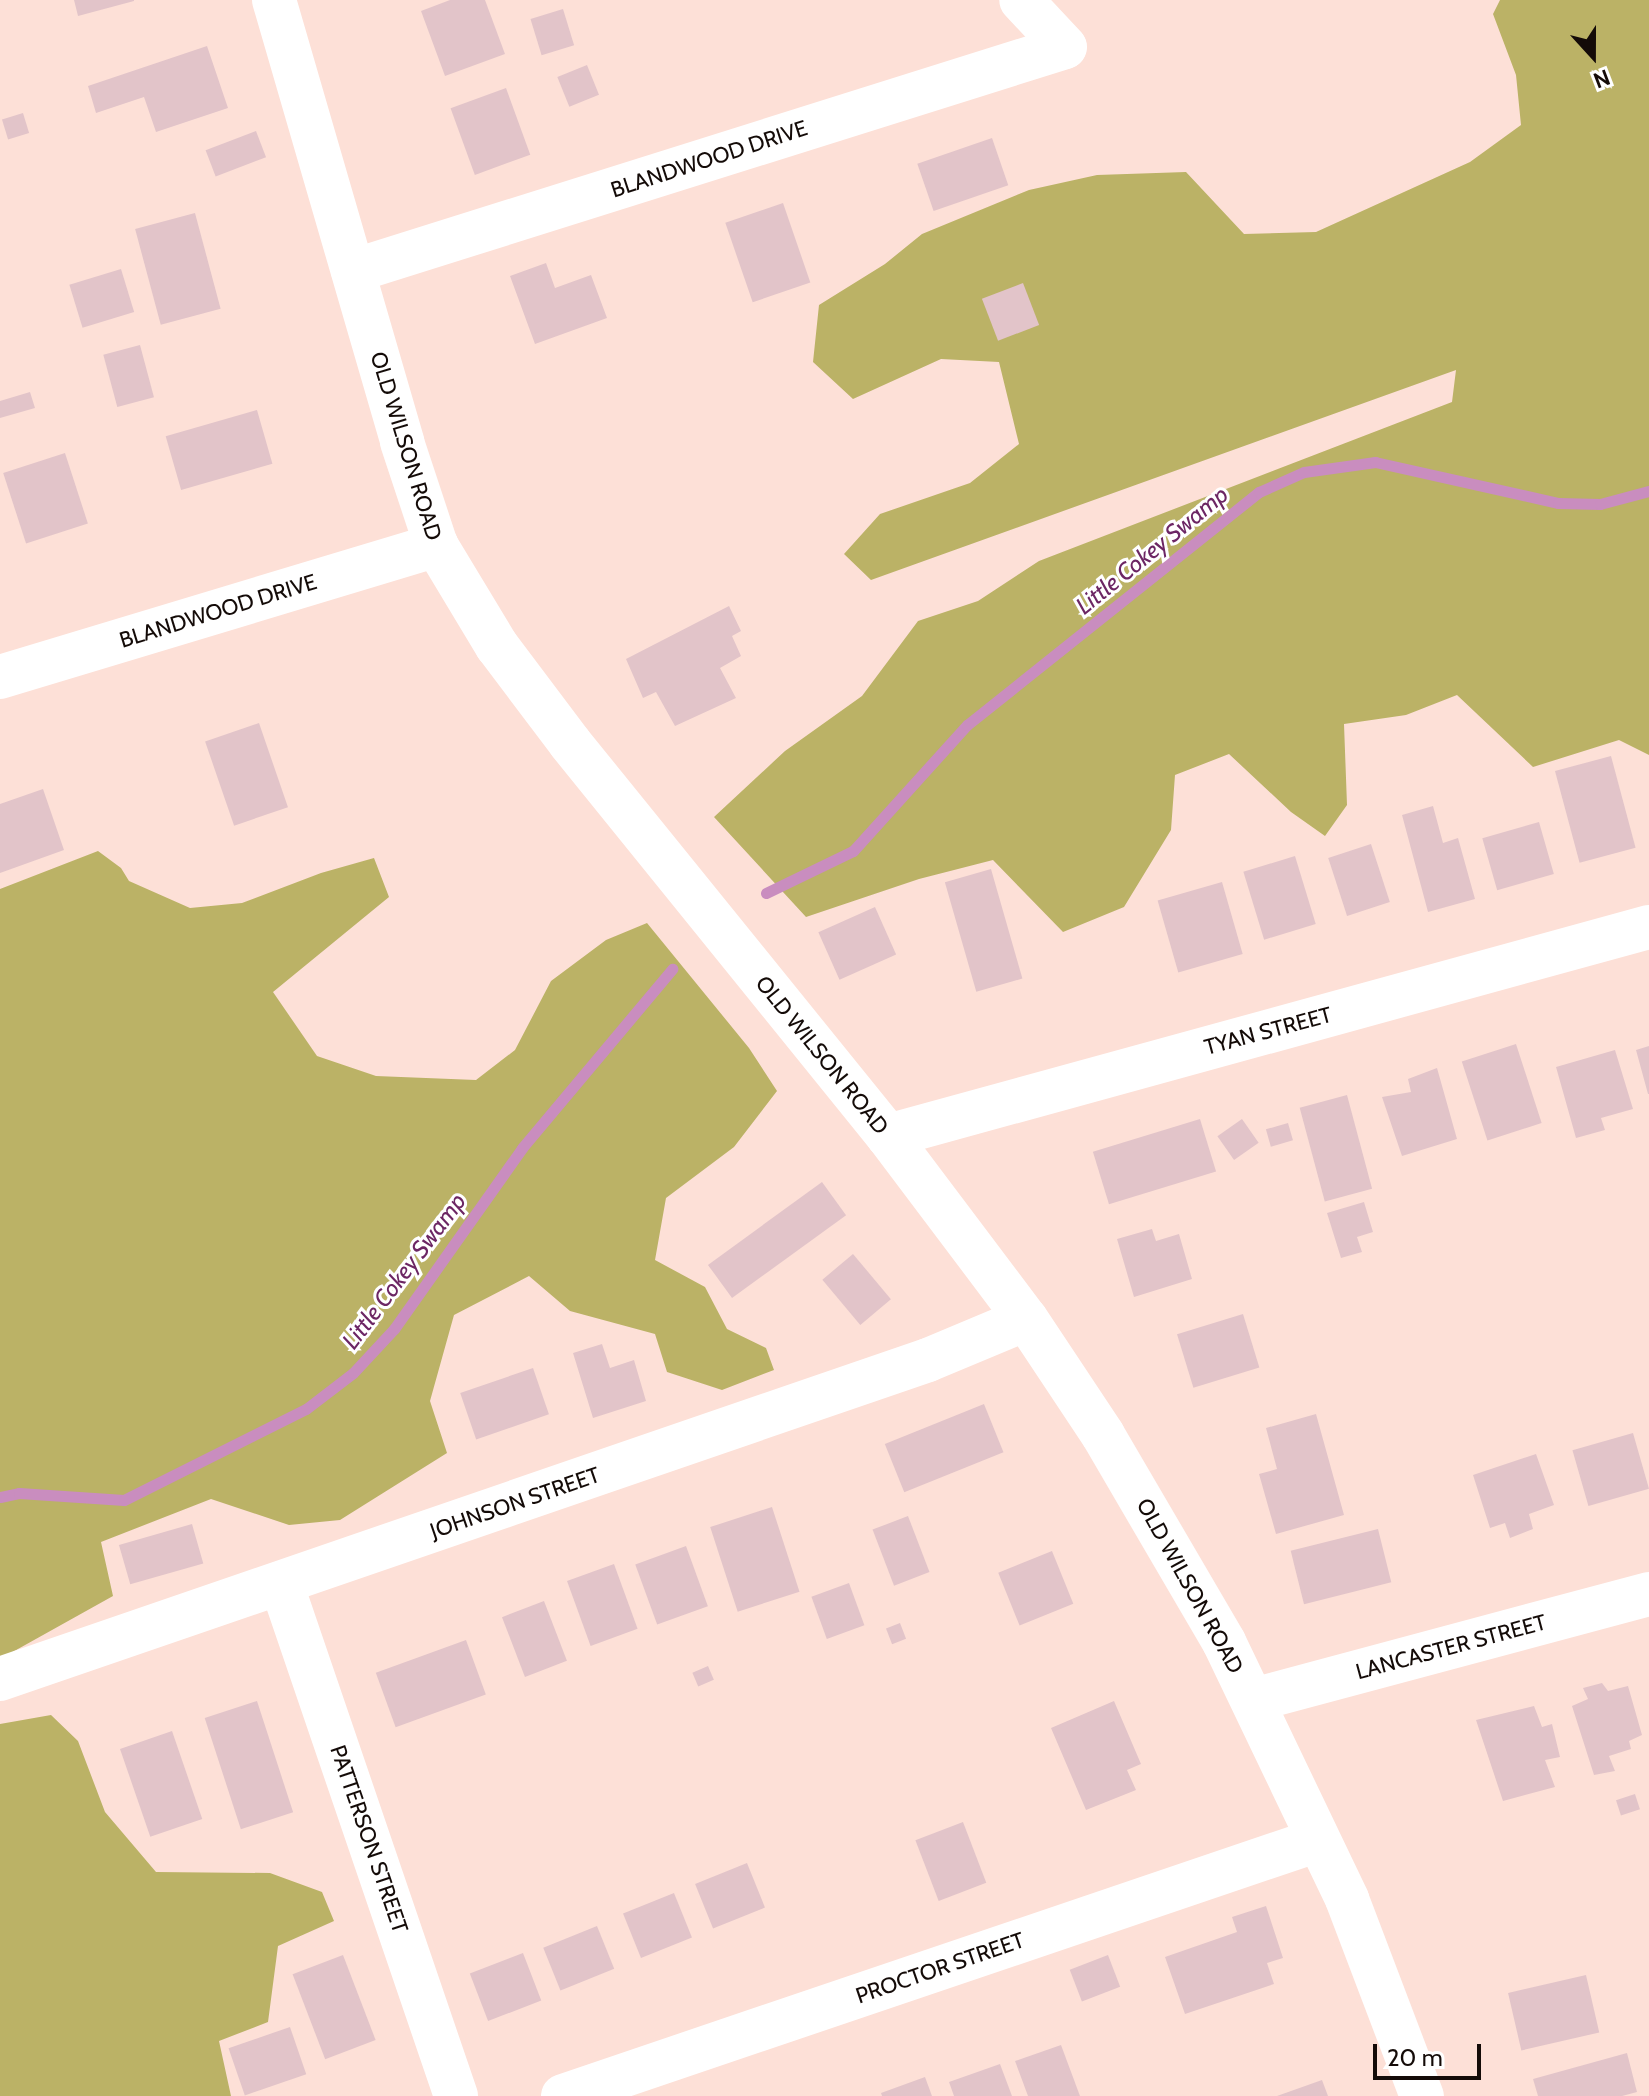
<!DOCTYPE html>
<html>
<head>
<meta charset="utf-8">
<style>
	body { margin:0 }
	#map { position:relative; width:1649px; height:2096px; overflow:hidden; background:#fde0d7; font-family:Cabin,sans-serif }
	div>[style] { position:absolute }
	.forest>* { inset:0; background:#bbb266 }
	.stream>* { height:11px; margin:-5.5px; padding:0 5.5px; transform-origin:5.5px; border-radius:5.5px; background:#c98dbf }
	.building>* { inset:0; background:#e2c4c9; transform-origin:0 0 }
	.minor>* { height:44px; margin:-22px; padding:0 22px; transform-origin:22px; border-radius:22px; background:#fff }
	span { translate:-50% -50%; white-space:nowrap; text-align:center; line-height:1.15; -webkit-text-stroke:6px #fff; paint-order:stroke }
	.street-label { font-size:22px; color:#140b08 }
	.water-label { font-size:24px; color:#6c2664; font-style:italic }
	.north { position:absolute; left:1553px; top:16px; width:80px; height:80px; -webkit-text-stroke:6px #fff; paint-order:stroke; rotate:159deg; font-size:22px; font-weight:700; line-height:32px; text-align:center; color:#140b08 }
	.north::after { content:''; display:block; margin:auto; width:28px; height:36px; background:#140b08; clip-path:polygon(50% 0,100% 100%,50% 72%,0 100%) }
	.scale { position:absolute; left:1373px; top:2044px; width:108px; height:36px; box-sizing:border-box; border:4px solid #140b08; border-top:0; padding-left:10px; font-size:24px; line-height:28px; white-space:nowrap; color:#140b08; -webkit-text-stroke:6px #fff; paint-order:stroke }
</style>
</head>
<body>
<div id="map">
	<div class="forest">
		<i style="clip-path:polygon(1500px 0,1649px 0,1649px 755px,1619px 740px,1533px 767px,1457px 695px,1406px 715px,1344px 724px,1347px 805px,1325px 836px,1291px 812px,1229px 754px,1175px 775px,1171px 830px,1124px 907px,1063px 932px,993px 860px,919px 879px,806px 917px,714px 817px,785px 751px,862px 696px,918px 621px,978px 601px,1039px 561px,1452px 402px,1456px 370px,871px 580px,844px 554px,880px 514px,970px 483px,1019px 444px,999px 362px,941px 359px,853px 399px,813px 362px,819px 305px,885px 264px,922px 234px,1029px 190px,1097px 175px,1186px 172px,1244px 234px,1316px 232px,1470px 162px,1521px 125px,1516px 75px,1493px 14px)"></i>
		<i style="clip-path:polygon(98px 851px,121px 868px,129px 881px,190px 908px,242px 903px,321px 873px,374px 858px,389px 897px,273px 992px,317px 1056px,376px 1076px,476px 1080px,515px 1050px,551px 981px,606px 940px,647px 923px,749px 1048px,777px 1091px,734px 1147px,666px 1198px,655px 1260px,705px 1287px,727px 1329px,766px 1348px,774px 1370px,722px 1390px,667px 1372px,655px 1334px,570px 1311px,529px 1276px,454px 1315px,430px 1401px,447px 1453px,340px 1520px,289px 1525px,211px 1499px,101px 1542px,113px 1596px,0 1659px,0 889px)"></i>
		<i style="clip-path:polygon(51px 1715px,78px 1741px,105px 1812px,156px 1872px,270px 1873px,322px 1892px,334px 1921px,278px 1946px,268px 2022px,219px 2041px,231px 2096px,0 2096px,0 1724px)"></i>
	</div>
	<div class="stream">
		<i style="left:766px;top:893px;width:97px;rotate:-25.8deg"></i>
		<i style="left:853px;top:851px;width:170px;rotate:-47.9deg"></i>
		<i style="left:967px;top:725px;width:374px;rotate:-38.6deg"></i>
		<i style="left:1259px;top:492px;width:49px;rotate:-24deg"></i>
		<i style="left:1304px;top:472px;width:72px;rotate:-8deg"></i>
		<i style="left:1375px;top:462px;width:188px;rotate:12.6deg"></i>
		<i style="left:1558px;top:503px;width:42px;rotate:1.4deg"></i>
		<i style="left:1600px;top:504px;width:51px;rotate:-14.9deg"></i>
		<i style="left:0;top:1497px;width:19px;rotate:-12deg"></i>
		<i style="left:19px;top:1493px;width:105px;rotate:3.8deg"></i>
		<i style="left:124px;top:1500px;width:203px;rotate:-26.6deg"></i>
		<i style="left:306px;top:1409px;width:59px;rotate:-37.5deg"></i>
		<i style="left:353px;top:1373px;width:60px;rotate:-47deg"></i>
		<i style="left:394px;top:1329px;width:222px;rotate:-54.7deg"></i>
		<i style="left:522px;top:1148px;width:234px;rotate:-50deg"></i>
	</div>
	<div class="building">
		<i style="clip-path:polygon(74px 0,134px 0,134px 1px,78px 16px)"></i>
		<i style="clip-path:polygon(450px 0,485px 0,505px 54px,445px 76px,421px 11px)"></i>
		<i style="left:563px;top:9px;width:38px;height:34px;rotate:73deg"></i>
		<i style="clip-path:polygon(207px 46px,228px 108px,156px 132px,144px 97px,96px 113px,88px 86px)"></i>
		<i style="left:587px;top:65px;width:32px;height:32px;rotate:68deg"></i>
		<i style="left:506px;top:88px;width:71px;height:59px;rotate:70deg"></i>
		<i style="left:23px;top:113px;width:21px;height:22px;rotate:73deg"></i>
		<i style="left:256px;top:131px;width:28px;height:54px;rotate:69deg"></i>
		<i style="left:992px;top:138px;width:50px;height:79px;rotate:71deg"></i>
		<i style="left:783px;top:203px;width:84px;height:61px;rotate:71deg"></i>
		<i style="left:195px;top:213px;width:99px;height:62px;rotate:75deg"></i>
		<i style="clip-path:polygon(546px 263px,555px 288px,591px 275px,607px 318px,535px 344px,510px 276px)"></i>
		<i style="left:121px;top:269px;width:45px;height:54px;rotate:73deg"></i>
		<i style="left:1023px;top:283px;width:45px;height:44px;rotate:69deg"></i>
		<i style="left:140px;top:345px;width:54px;height:38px;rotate:75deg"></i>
		<i style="clip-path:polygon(30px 392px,35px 408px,0 418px,0 401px)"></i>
		<i style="left:257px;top:410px;width:56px;height:95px;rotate:74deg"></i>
		<i style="left:65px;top:453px;width:74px;height:65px;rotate:72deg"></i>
		<i style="clip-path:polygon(729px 606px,741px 631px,732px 636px,741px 656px,720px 668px,736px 698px,675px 726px,656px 692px,643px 698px,626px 659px)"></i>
		<i style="left:259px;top:723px;width:89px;height:57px;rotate:71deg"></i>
		<i style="left:1611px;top:756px;width:95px;height:58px;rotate:75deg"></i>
		<i style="clip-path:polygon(43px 789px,64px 850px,0 873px,0 804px)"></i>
		<i style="clip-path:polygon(1433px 806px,1443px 843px,1458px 838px,1475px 899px,1428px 912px,1402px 815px)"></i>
		<i style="left:1539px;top:822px;width:54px;height:59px;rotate:74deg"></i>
		<i style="left:1371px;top:844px;width:61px;height:45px;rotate:72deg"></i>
		<i style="left:1295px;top:856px;width:71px;height:54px;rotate:73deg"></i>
		<i style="left:991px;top:869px;width:114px;height:48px;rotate:74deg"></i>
		<i style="left:1222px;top:882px;width:75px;height:67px;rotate:74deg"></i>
		<i style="left:875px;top:907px;width:52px;height:62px;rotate:66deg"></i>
		<i style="left:1516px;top:1044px;width:83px;height:57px;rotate:72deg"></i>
		<i style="clip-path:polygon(1649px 1046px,1649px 1094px,1648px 1094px,1636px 1050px)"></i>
		<i style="clip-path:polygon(1615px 1050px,1633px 1109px,1601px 1118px,1605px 1130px,1576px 1138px,1556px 1067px)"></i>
		<i style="clip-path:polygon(1437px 1068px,1457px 1139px,1402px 1156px,1382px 1097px,1411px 1092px,1408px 1079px)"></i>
		<i style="left:1347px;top:1095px;width:97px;height:49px;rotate:75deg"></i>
		<i style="left:1200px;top:1119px;width:55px;height:112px;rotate:73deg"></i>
		<i style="left:1242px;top:1119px;width:29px;height:30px;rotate:55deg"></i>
		<i style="left:1288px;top:1123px;width:18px;height:23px;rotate:74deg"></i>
		<i style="left:822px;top:1182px;width:41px;height:141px;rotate:54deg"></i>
		<i style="clip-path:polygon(1364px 1202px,1373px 1232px,1357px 1237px,1362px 1252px,1341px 1258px,1327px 1213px)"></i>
		<i style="clip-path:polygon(1152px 1229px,1156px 1241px,1179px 1234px,1192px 1279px,1134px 1297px,1117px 1239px)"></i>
		<i style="left:853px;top:1254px;width:59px;height:40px;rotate:50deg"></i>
		<i style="left:1243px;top:1314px;width:56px;height:69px;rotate:73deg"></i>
		<i style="clip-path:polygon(602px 1344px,610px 1368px,634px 1360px,646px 1401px,593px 1418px,573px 1353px)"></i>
		<i style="left:533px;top:1368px;width:49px;height:77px;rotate:71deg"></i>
		<i style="left:984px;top:1404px;width:52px;height:107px;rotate:68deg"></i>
		<i style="clip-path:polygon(1316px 1414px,1344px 1515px,1276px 1534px,1259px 1474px,1277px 1469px,1266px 1428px)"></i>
		<i style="left:1633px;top:1433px;width:58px;height:63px;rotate:74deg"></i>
		<i style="clip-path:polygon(1536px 1454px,1554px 1505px,1529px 1514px,1533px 1529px,1510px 1538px,1505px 1523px,1490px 1528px,1473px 1475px)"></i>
		<i style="left:772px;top:1507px;width:89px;height:65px;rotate:72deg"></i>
		<i style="left:908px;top:1516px;width:60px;height:38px;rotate:69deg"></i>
		<i style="left:192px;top:1524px;width:41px;height:76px;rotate:74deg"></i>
		<i style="left:1378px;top:1529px;width:55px;height:90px;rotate:76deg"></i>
		<i style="left:686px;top:1546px;width:64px;height:54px;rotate:70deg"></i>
		<i style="left:1052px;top:1551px;width:57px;height:58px;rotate:68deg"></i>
		<i style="left:614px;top:1564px;width:69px;height:50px;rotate:70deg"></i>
		<i style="left:849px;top:1583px;width:45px;height:40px;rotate:70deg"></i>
		<i style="left:544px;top:1601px;width:64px;height:45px;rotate:69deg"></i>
		<i style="left:900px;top:1623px;width:17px;height:15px;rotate:69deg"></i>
		<i style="left:466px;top:1640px;width:58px;height:96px;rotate:70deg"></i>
		<i style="left:708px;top:1666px;width:15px;height:17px;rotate:67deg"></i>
		<i style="clip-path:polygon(1602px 1683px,1608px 1691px,1628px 1686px,1642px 1735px,1629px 1741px,1631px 1749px,1609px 1756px,1615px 1771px,1594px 1775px,1572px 1706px,1588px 1699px,1583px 1688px)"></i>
		<i style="left:257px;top:1701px;width:117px;height:55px;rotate:72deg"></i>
		<i style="clip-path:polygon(1114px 1701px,1141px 1764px,1127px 1770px,1136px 1790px,1086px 1810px,1051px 1728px)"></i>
		<i style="clip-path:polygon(1534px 1706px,1542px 1727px,1552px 1724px,1560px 1757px,1545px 1760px,1555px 1787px,1503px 1801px,1476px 1720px)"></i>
		<i style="left:172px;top:1731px;width:93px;height:55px;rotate:71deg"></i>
		<i style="left:1635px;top:1794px;width:16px;height:20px;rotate:72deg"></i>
		<i style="left:963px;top:1822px;width:65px;height:51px;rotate:69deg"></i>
		<i style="left:747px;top:1863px;width:48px;height:56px;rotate:68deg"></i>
		<i style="left:674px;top:1893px;width:48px;height:55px;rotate:68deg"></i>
		<i style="clip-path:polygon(1266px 1906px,1283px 1958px,1267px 1963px,1274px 1984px,1185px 2014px,1165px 1957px,1237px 1932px,1232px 1917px)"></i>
		<i style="left:597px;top:1926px;width:46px;height:58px;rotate:68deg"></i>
		<i style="left:523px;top:1953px;width:51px;height:57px;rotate:69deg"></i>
		<i style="left:343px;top:1955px;width:91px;height:54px;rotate:69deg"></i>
		<i style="left:1108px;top:1955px;width:34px;height:41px;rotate:69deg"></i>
		<i style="left:1586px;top:1975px;width:59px;height:80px;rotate:77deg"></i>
		<i style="left:290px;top:2027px;width:50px;height:65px;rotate:71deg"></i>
		<i style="clip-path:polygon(1061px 2045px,1080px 2096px,1028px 2096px,1015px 2061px)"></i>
		<i style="clip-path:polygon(1627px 2053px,1637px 2092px,1622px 2096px,1538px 2096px,1533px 2079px)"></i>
		<i style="clip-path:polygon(1000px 2064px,1012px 2096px,954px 2096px,949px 2082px)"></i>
		<i style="clip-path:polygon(925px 2077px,932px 2096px,882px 2096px,881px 2093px)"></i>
		<i style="clip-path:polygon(1322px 2080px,1328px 2096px,1277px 2096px)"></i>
	</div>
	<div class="minor">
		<i style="left:274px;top:0;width:460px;rotate:73.8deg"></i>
		<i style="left:402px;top:442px;width:108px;rotate:71.7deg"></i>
		<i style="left:436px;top:545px;width:118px;rotate:58.9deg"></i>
		<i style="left:497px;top:646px;width:121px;rotate:53deg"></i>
		<i style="left:570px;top:743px;width:506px;rotate:51.02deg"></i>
		<i style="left:888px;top:1136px;width:229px;rotate:53deg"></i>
		<i style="left:1026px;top:1319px;width:139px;rotate:56.4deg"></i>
		<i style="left:1103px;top:1435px;width:240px;rotate:59.7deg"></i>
		<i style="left:1224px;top:1642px;width:285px;rotate:64.4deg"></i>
		<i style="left:1347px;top:1899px;width:211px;rotate:69.2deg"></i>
		<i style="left:353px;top:271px;width:746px;rotate:-17.46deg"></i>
		<i style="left:1065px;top:47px;width:64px;rotate:-133.1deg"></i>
		<i style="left:0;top:677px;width:456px;rotate:-16.8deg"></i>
		<i style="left:888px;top:1136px;width:789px;rotate:-15.36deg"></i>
		<i style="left:281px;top:1583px;width:542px;rotate:71.16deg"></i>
		<i style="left:0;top:1679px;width:981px;rotate:-18.97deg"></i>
		<i style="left:928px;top:1360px;width:106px;rotate:-22.7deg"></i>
		<i style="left:1253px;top:1700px;width:410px;rotate:-15deg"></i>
		<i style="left:563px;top:2096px;width:797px;rotate:-18.73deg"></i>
	</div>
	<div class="street-label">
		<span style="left:709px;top:159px;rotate:-18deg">BLANDWOOD DRIVE</span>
		<span style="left:406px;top:446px;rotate:73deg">OLD WILSON ROAD</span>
		<span style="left:218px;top:611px;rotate:-17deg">BLANDWOOD DRIVE</span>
		<span style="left:1268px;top:1031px;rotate:-15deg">TYAN STREET</span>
		<span style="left:822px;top:1055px;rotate:51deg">OLD WILSON ROAD</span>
		<span style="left:515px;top:1503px;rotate:-19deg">JOHNSON STREET</span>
		<span style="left:1190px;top:1586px;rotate:61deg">OLD WILSON ROAD</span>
		<span style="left:1451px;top:1647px;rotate:-15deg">LANCASTER STREET</span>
		<span style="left:369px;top:1839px;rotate:71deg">PATTERSON STREET</span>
		<span style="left:940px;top:1968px;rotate:-19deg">PROCTOR STREET</span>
	</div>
	<div class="water-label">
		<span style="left:1152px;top:550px;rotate:-39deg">Little Cokey Swamp</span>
		<span style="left:404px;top:1271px;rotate:-53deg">Little Cokey Swamp</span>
	</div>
	<div class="north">N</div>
	<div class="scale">20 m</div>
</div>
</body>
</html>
